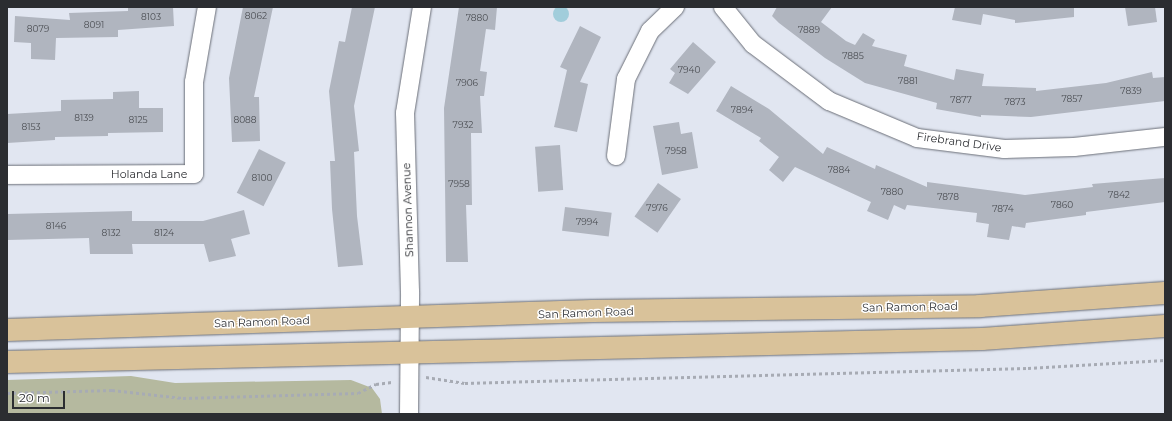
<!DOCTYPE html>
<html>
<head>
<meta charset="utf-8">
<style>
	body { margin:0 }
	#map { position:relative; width:1172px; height:421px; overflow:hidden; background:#e1e6f1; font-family:Montserrat,sans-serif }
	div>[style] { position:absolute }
	.green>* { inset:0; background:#b5b99f }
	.water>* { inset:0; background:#a1cddb }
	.round { border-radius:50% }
	.building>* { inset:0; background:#b0b5bf; transform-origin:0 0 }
	.path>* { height:2.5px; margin-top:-1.25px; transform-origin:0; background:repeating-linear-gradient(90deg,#a7abb4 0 3px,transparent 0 6px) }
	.roads { filter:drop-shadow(0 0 1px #6a6e77) drop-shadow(0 0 1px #6a6e77) }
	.minor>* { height:18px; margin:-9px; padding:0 9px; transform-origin:9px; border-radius:9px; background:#fff }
	.major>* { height:22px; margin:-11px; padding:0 11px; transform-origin:11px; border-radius:11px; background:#d9c29a }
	span { translate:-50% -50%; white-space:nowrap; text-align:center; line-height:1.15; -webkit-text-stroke:3px #fff; paint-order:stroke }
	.number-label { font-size:9px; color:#4c4f54 }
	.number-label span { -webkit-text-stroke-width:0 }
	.street-label { font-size:11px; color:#2b2d31 }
	.frame { position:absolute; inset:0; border:8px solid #2b2d31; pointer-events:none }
	.scale { position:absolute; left:12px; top:391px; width:53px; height:18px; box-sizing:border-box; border:2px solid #2b2d31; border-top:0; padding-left:5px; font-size:12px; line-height:14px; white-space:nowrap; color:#2b2d31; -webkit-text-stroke:3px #fff; paint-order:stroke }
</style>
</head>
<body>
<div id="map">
	<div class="green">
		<i style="clip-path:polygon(131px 376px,175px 383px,351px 380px,372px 388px,380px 399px,382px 414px,7px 414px,7px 380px)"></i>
	</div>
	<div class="water">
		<i class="round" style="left:553px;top:6px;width:16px;height:16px"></i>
	</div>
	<div class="building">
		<i style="clip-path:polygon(128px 7px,173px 7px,174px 26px,118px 30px,118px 37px,56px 38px,55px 60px,31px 59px,31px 43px,14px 42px,15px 16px,70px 20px,69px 13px,128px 11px)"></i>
		<i style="clip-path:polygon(243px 7px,273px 7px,254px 97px,259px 97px,260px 141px,232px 142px,229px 78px)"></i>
		<i style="clip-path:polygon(352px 7px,375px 7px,354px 106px,359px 151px,354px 152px,357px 216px,363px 265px,338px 267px,332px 209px,330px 161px,335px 161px,329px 91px,339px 41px,345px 42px)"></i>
		<i style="clip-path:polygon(459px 7px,497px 7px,495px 30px,486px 29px,480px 71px,487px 72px,484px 96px,480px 96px,482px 133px,471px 133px,472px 205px,466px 205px,468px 262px,446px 262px,444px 108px)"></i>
		<i style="clip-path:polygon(777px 7px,832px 7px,821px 22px,846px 41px,855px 45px,863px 33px,875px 40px,872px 46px,907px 55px,904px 66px,954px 80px,956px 69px,984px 74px,982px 86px,1036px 88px,1036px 91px,1106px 83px,1152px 72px,1153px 78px,1165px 77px,1165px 101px,1031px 117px,981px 115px,981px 117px,936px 109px,937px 103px,865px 83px,825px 58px,779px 23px,772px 16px)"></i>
		<i style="clip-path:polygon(955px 7px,1074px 7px,1074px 17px,1015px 23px,1015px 20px,983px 14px,981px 25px,952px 20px)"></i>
		<i style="clip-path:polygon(1125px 7px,1155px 7px,1157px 22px,1128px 26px)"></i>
		<i style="clip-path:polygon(580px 26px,601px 37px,580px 82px,588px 84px,577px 132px,554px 127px,567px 70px,560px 67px)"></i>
		<i style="clip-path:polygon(693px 42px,716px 62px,688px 94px,669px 83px,675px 73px,670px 69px)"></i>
		<i style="clip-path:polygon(731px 86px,769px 109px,823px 154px,827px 147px,875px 169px,876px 165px,927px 187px,927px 182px,1025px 195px,1093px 187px,1092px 184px,1165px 178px,1165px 202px,1086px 212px,1086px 215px,1026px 223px,1025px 228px,1012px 226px,1009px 240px,987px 237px,989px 224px,976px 222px,977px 213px,907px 205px,905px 210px,894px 205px,888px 220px,867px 211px,871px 202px,795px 167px,783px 182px,769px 170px,779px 157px,759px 141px,761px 138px,716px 111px)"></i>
		<i style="clip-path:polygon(139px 91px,139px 108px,163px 108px,163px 132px,108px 133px,108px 136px,55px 137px,55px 140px,7px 143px,7px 114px,61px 111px,61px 100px,113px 99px,113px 92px)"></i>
		<i style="clip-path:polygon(679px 122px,681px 134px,692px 132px,698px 168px,662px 175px,653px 126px)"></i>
		<i style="left:560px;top:145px;width:45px;height:25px;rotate:86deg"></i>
		<i style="left:259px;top:149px;width:30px;height:49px;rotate:27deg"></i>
		<i style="left:658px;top:183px;width:28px;height:41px;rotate:35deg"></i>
		<i style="left:565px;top:207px;width:47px;height:24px;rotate:7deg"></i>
		<i style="clip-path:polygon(244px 210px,250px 234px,231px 239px,236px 256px,209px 262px,204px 244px,132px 244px,133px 254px,90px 254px,89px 238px,7px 240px,7px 214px,132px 211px,132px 221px,203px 221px)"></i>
	</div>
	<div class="path">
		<i style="left:426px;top:377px;width:39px;rotate:9deg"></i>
		<i style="left:465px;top:383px;width:563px;rotate:-1.53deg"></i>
		<i style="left:1028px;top:368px;width:137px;rotate:-3.3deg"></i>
		<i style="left:7px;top:393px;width:105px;rotate:-1.6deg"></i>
		<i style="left:112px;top:390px;width:71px;rotate:6.4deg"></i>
		<i style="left:183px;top:398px;width:175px;rotate:-1.6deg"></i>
		<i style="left:358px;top:393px;width:20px;rotate:-27deg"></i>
		<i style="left:376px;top:384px;width:16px;rotate:-7deg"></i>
	</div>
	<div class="roads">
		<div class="minor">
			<i style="left:723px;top:7px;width:48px;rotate:51deg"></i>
			<i style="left:753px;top:44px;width:95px;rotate:36.9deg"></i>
			<i style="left:829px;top:101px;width:95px;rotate:22.8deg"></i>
			<i style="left:917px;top:138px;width:88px;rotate:7.2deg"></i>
			<i style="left:1004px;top:149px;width:70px;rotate:-1.6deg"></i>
			<i style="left:1074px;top:147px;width:92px;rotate:-6.3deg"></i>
			<i style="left:616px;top:156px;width:78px;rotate:-82.6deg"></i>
			<i style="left:626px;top:79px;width:54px;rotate:-63.4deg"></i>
			<i style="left:650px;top:31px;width:35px;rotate:-44deg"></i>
			<i style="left:7px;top:175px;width:187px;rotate:-0.3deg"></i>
			<i style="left:194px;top:174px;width:92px;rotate:-90deg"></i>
			<i style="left:194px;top:82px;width:76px;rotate:-80.2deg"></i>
			<i style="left:409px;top:414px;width:122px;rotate:-89.5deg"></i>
			<i style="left:410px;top:292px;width:179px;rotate:-91.6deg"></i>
			<i style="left:405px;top:113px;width:107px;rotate:-80.9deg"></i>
		</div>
		<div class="major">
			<i style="left:7px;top:330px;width:586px;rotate:-1.86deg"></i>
			<i style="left:593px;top:311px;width:387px;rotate:-0.7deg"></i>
			<i style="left:980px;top:306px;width:185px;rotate:-4deg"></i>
			<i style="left:7px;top:362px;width:975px;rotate:-1.35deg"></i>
			<i style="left:982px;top:339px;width:183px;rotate:-4.1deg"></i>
		</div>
	</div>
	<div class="number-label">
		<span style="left:256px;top:16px">8062</span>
		<span style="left:151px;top:17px">8103</span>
		<span style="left:477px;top:18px">7880</span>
		<span style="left:94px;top:25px">8091</span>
		<span style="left:38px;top:29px">8079</span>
		<span style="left:809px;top:30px">7889</span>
		<span style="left:853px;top:56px">7885</span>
		<span style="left:689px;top:70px">7940</span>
		<span style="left:908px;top:81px">7881</span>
		<span style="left:467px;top:83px">7906</span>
		<span style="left:1131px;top:91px">7839</span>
		<span style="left:1072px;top:99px">7857</span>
		<span style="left:961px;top:100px">7877</span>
		<span style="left:1015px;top:102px">7873</span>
		<span style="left:742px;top:110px">7894</span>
		<span style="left:84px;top:118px">8139</span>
		<span style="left:138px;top:120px">8125</span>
		<span style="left:245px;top:120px">8088</span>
		<span style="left:463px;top:125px">7932</span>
		<span style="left:31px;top:127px">8153</span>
		<span style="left:676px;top:151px">7958</span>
		<span style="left:839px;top:170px">7884</span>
		<span style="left:262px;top:178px">8100</span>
		<span style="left:459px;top:184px">7958</span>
		<span style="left:892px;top:192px">7880</span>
		<span style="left:1119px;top:195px">7842</span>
		<span style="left:948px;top:197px">7878</span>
		<span style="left:1062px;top:205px">7860</span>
		<span style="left:657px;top:208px">7976</span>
		<span style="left:1003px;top:209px">7874</span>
		<span style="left:587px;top:222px">7994</span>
		<span style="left:56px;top:226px">8146</span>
		<span style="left:111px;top:233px">8132</span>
		<span style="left:164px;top:233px">8124</span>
	</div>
	<div class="street-label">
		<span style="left:959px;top:142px;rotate:8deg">Firebrand Drive</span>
		<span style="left:149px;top:174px">Holanda Lane</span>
		<span style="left:408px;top:210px;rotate:-92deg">Shannon Avenue</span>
		<span style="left:910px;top:307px;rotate:-1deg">San Ramon Road</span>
		<span style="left:586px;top:313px;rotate:-2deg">San Ramon Road</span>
		<span style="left:262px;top:322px;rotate:-2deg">San Ramon Road</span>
	</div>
	<div class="frame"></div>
	<div class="scale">20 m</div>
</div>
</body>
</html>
